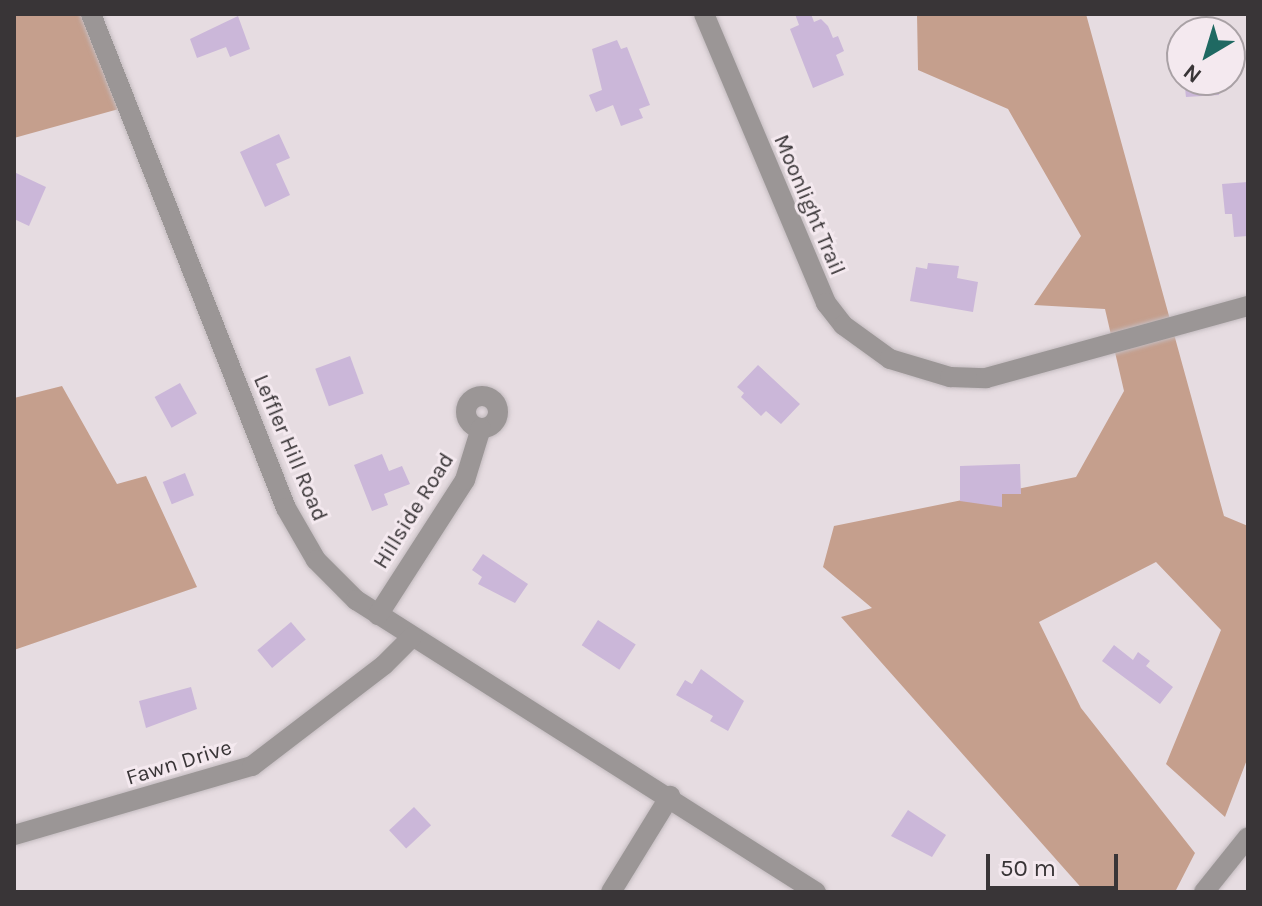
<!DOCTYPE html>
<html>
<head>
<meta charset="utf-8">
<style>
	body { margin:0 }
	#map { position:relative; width:1262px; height:906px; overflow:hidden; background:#e6dce1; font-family:Karla,sans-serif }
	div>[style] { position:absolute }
	.forest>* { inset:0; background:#c59f8d }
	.building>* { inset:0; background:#cbb7d9; transform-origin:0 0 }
	.roads { filter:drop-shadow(0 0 2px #c3bbbf) drop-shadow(0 0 2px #c3bbbf) }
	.minor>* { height:20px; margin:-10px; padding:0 10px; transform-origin:10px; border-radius:10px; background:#9b9696 }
	.minor>.ring { margin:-10px; padding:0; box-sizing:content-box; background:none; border:20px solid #9b9696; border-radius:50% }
	span { translate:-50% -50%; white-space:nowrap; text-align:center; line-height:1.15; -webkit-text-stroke:6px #f4e9ef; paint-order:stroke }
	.street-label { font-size:22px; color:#393537 }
	.frame { position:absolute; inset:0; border:16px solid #393537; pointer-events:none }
	.north { position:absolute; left:1166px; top:16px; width:80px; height:80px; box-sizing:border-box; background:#f4e9ef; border:2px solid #a9a1a5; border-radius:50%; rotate:218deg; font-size:22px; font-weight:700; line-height:32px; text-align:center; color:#393537 }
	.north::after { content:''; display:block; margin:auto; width:28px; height:36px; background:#1f6962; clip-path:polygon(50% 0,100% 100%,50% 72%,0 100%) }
	.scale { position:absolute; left:986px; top:854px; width:132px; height:36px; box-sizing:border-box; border:4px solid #393537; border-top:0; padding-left:10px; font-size:24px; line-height:28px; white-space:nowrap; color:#393537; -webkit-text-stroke:6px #f4e9ef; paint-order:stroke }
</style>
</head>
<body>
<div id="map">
	<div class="forest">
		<i style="clip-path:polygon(14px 14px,91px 14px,126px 107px,14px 138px)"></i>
		<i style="clip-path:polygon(917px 14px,1086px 14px,1224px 516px,1248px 526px,1248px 757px,1225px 817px,1166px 764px,1221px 630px,1156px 562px,1039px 622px,1081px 708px,1195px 853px,1175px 892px,1085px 892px,841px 617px,872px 608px,823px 567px,834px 526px,1076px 477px,1124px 391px,1105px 309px,1034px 305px,1081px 236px,1008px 109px,918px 70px)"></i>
		<i style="clip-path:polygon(62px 386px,117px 484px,146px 476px,197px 587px,14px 650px,14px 398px)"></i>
	</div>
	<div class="building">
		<i style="clip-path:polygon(795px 14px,811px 14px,814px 22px,821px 19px,828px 26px,833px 38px,838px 36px,844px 51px,836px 55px,844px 75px,813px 88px,790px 29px,799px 25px)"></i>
		<i style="clip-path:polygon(238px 16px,250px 49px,230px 57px,226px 47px,197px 58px,190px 39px)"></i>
		<i style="clip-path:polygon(617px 40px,621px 49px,627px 47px,650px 105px,639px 109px,643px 118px,621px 126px,613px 105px,596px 112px,589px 95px,602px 90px,592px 49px)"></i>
		<i style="clip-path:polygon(1184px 80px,1217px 80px,1219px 95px,1186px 97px)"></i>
		<i style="clip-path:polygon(279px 134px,290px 158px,276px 164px,290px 195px,265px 207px,240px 152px)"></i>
		<i style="clip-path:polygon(14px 172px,46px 187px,29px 226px,14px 219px)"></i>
		<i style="clip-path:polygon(1248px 182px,1248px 236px,1234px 237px,1232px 214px,1225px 214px,1222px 184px)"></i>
		<i style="clip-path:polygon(928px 263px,959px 266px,957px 278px,978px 282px,973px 312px,910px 301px,916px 267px,927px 269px)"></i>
		<i style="left:350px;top:356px;width:40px;height:37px;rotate:70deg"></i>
		<i style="clip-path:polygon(758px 365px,800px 404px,781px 424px,766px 411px,761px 416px,741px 397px,744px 393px,737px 387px)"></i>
		<i style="left:180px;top:383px;width:35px;height:29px;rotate:61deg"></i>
		<i style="clip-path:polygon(382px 454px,389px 471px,402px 466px,410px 484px,384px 494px,388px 505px,372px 511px,354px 465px)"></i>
		<i style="clip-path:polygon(1020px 464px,1021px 494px,1002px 494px,1002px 507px,960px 501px,960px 466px)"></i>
		<i style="left:185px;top:473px;width:24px;height:24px;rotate:68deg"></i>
		<i style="clip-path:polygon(483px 554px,528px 584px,515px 603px,478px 584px,482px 577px,472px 570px)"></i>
		<i style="left:598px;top:620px;width:45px;height:30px;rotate:33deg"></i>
		<i style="left:291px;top:622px;width:23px;height:44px;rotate:50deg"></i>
		<i style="clip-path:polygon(1114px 645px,1133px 660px,1138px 652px,1150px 661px,1146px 666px,1173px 687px,1160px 704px,1102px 661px)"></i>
		<i style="clip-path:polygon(701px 669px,744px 701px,728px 731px,710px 721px,713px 716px,676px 695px,685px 680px,692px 684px)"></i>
		<i style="clip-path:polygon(191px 687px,197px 709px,146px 728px,139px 701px)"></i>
		<i style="left:414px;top:807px;width:25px;height:34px;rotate:47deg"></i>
		<i style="clip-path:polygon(908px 810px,946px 835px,932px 857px,891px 836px)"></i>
	</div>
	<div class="roads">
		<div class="minor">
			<i style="left:91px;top:14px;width:531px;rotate:68.46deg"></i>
			<i style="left:286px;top:508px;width:60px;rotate:60deg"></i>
			<i style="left:316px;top:560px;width:57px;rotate:45deg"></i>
			<i style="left:356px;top:600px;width:545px;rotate:32.41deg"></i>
			<i style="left:704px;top:14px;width:314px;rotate:67.1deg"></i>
			<i style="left:826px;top:303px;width:28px;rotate:52deg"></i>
			<i style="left:843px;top:325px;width:58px;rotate:35.9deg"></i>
			<i style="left:890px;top:359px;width:63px;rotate:16.7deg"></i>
			<i style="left:950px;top:377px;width:36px;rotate:2deg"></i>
			<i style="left:986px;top:378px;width:272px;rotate:-15.4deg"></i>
			<i class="ring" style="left:466px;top:396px;width:12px;height:12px"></i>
			<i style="left:378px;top:615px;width:161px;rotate:-57.2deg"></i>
			<i style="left:465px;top:480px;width:54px;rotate:-72.9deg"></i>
			<i style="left:14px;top:835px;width:248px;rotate:-16.2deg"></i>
			<i style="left:252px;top:766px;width:166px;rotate:-37.4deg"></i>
			<i style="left:384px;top:665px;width:40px;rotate:-45deg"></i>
			<i style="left:611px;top:892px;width:113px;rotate:-58.4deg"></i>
			<i style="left:1204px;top:892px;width:70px;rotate:-51.3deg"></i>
		</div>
	</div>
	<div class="street-label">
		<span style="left:809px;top:205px;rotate:67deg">Moonlight Trail</span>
		<span style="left:290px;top:448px;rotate:67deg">Leffler Hill Road</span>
		<span style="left:414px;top:511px;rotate:-58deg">Hillside Road</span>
		<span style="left:179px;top:763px;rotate:-17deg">Fawn Drive</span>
	</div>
	<div class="frame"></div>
	<div class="north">N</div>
	<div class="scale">50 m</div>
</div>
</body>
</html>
